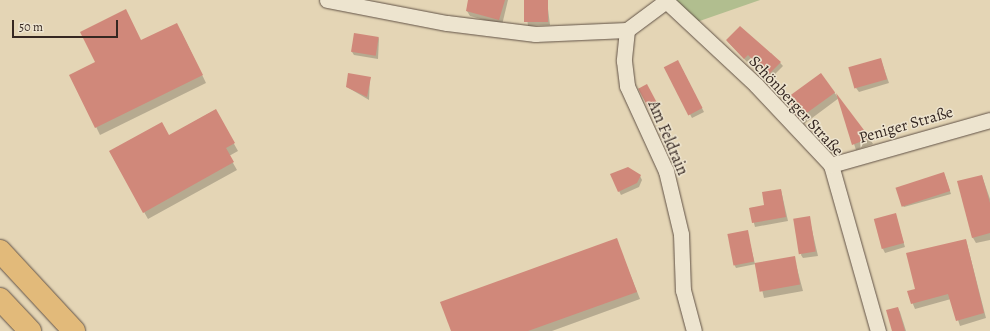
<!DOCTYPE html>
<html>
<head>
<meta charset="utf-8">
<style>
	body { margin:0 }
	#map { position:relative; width:990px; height:331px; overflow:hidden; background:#e4d5b5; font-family:Alegreya,serif }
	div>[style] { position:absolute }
	.green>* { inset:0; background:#b1be8f }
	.shadow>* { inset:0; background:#0003 }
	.building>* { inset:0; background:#d0887a; transform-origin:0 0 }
	.roads { filter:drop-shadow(0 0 1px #615246) drop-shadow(0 0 1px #615246) }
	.minor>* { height:15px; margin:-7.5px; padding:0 7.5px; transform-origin:7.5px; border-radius:7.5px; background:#ede4cf }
	.highway>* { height:22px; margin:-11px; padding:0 11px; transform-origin:11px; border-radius:11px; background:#e2ba7a }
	span { translate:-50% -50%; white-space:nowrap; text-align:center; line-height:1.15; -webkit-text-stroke:3px #ede4cf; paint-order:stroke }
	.street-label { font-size:16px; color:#352721 }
	.scale { position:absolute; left:12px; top:20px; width:106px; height:18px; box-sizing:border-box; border:2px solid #352721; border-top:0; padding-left:5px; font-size:12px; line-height:14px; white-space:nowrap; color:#352721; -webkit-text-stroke:3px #ede4cf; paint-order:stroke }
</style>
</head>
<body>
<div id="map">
	<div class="green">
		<i style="clip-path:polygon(665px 0,760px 0,691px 24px)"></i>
	</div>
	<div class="shadow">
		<i style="clip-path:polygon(469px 0,508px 0,502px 25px,470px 16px,467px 11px)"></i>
		<i style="clip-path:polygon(525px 1px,547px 1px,550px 25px,528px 26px)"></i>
		<i style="clip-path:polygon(181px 31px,206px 83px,100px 135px,71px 75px,141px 41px)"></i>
		<i style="clip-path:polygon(379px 38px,378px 59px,354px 55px,352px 52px)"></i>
		<i style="clip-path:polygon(727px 41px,768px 55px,771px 53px,783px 66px,771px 78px,751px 58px,747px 62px)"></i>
		<i style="clip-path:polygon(881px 60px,889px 83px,859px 92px,856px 88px)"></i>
		<i style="clip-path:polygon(680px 65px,704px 112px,692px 118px,665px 68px)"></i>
		<i style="clip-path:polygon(820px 74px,870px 139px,873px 144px,856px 150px,839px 98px,804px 124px,790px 106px)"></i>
		<i style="clip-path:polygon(370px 77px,369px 100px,347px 87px)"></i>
		<i style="clip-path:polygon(649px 89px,660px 111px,652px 115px,650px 111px)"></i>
		<i style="clip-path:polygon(215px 110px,238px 151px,229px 156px,237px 170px,148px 219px,110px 152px,169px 136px)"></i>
		<i style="clip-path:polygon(944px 173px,951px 194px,904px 207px,901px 204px)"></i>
		<i style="clip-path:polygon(611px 175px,640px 176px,642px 180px,639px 187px,621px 195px)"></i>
		<i style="clip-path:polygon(982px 176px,990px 199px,990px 240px,976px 243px,973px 238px)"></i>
		<i style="clip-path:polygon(781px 190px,788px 221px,755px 227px,750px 208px,765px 206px)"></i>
		<i style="clip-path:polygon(895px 214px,905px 247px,885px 253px,883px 249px)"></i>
		<i style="clip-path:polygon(809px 217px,818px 256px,803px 258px,801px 255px)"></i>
		<i style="clip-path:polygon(747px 231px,755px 264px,794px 257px,803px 291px,764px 298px,756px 264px,736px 268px,734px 264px)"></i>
		<i style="clip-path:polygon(616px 239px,640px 299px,552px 331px,452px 331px)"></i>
		<i style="clip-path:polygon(966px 240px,986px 318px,960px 326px,951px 299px,915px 309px,908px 292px,916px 290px)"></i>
		<i style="clip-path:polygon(898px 308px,900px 312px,906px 331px,893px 331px)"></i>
	</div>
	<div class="building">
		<i style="clip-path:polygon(468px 0,505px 0,499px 20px,466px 11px)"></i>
		<i style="left:524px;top:0;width:24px;height:22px"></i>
		<i style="clip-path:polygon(126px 9px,141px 40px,177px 23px,203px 75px,95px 128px,69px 75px,95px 62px,80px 32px)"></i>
		<i style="clip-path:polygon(740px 26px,781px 62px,768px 75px,748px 55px,744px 59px,726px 40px)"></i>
		<i style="left:354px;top:33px;width:25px;height:19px;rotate:9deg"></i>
		<i style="left:881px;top:58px;width:22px;height:34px;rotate:74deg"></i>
		<i style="left:678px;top:60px;width:54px;height:16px;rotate:63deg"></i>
		<i style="clip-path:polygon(348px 73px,371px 77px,367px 97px,346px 87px)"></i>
		<i style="left:821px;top:73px;width:24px;height:45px;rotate:54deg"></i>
		<i style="left:647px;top:84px;width:26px;height:10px;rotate:62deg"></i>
		<i style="clip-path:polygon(836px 93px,870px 138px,852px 145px)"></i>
		<i style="clip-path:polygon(216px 109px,235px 143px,226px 148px,234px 162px,143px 213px,109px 151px,162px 122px,169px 135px)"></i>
		<i style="clip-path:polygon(628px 167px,641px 175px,637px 183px,618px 192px,610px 174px)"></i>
		<i style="left:944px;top:172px;width:20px;height:51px;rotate:72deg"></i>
		<i style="clip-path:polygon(982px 175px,990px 203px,990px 233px,972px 238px,957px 181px)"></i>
		<i style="clip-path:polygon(781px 189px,786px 217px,752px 223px,749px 208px,764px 205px,762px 192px)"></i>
		<i style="left:896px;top:213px;width:31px;height:23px;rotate:75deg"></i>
		<i style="left:810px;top:216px;width:36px;height:17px;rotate:81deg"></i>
		<i style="left:748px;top:230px;width:32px;height:21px;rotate:79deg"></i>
		<i style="clip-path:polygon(617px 238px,637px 292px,528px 331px,451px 331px,440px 302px)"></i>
		<i style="clip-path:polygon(966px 239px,984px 313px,956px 321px,948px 294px,911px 304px,907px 291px,915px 289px,906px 253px)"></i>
		<i style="left:795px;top:256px;width:29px;height:41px;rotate:80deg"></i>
		<i style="clip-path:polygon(898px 307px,905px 331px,892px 331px,886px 310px)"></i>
	</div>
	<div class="roads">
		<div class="minor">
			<i style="left:327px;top:0;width:122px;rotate:10.9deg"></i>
			<i style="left:447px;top:23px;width:89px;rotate:7.1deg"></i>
			<i style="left:535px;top:34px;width:92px;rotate:-2.5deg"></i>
			<i style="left:627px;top:30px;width:49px;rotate:-36.6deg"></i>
			<i style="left:665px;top:0;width:125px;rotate:43deg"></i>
			<i style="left:756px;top:85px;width:110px;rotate:46.8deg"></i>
			<i style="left:831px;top:165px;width:173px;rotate:74.2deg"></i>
			<i style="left:627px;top:30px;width:31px;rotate:96deg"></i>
			<i style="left:624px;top:61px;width:25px;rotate:83deg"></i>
			<i style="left:627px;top:86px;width:94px;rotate:65.4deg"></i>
			<i style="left:666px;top:171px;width:65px;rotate:76.6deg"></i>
			<i style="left:681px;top:234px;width:56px;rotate:88deg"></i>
			<i style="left:683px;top:290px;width:42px;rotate:75deg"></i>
			<i style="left:831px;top:165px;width:165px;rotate:-15.8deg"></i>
		</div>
		<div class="highway">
			<i style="left:0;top:251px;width:109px;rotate:47.2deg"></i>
			<i style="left:0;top:299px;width:44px;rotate:46.8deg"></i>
		</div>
	</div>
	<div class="street-label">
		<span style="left:796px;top:106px;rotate:47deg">Schönberger Straße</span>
		<span style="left:906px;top:125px;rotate:-16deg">Peniger Straße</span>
		<span style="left:668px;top:138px;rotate:67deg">Am Feldrain</span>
	</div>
	<div class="scale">50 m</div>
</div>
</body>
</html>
